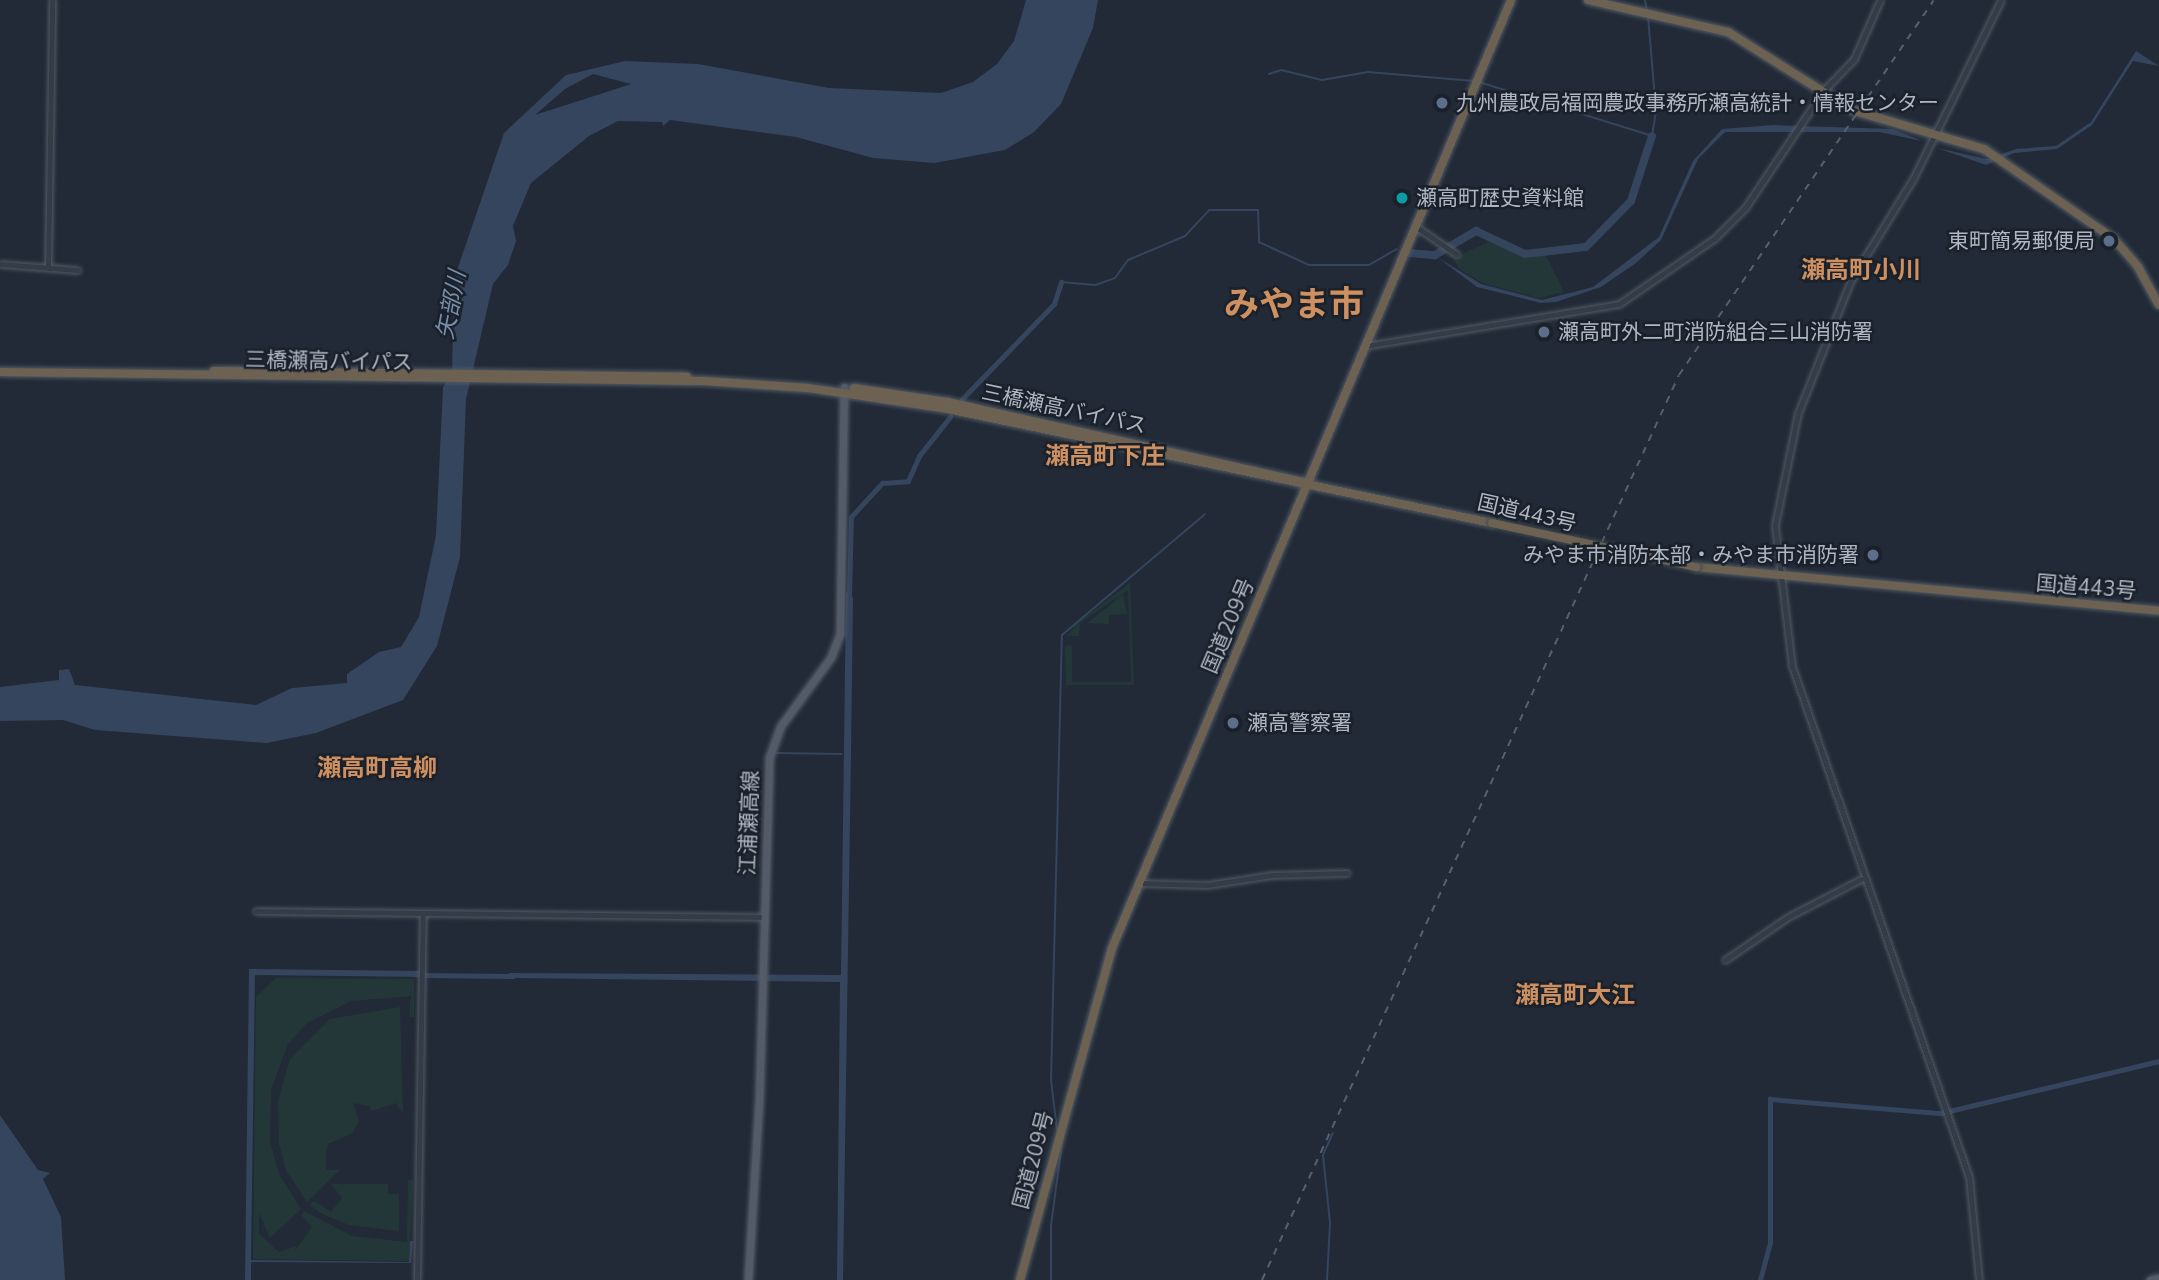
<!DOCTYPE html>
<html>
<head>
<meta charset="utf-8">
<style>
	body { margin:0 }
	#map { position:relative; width:2159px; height:1280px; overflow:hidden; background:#212a36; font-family:"Nunito Sans","Noto Sans JP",sans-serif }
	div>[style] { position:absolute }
	.green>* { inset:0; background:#243738 }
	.water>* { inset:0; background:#35455d }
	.stream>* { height:2px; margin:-1px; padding:0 1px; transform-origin:1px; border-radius:1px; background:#35455d }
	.canal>* { height:4.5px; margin:-2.25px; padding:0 2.25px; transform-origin:2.25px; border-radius:2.25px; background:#35455d }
	.river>* { height:8px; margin:-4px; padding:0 4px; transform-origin:4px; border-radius:4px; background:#35455d }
	.roads { filter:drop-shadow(0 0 2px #525a65) drop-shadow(0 0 2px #525a65) }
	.minor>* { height:5px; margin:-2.5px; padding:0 2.5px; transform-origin:2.5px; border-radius:2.5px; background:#343c47 }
	.major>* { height:7px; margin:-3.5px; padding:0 3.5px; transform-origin:3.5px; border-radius:3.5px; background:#525b67 }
	.highway>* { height:8px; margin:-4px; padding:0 4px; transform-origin:4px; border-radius:4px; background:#6d6252 }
	.rail>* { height:2px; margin-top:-1px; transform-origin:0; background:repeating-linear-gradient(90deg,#56606e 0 7px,transparent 0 14px) }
	.bridges { filter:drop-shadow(0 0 2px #3f4751) drop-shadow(0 0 2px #3f4751) }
	.highway-bridge>* { height:8px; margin:-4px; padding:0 4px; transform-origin:4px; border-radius:4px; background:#6d6252 }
	.dots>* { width:19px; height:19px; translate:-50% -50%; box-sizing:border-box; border:4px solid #1a212b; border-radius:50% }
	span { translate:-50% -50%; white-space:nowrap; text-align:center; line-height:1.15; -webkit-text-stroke:5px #1a212b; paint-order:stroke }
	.poi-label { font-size:21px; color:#afb7c4 }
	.left { translate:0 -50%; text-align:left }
	.right { translate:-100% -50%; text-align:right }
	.street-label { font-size:21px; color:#afb7c4 }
	.water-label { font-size:23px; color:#788eaa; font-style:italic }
	.quarter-label { font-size:24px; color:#ce9060; font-weight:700 }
	.town-label { font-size:35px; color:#ce9060; font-weight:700 }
</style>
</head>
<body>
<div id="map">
	<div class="green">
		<i style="clip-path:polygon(1491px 241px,1526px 256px,1546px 256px,1564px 292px,1539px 298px,1485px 284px,1459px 269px,1453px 258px)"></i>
		<i style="clip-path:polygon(1130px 583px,1134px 685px,1066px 685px,1065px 646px,1072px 645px,1072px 682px,1131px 682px,1128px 590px,1080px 623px,1079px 636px,1067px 636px,1076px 624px)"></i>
		<i style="clip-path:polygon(1123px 594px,1127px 614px,1109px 615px,1109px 624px,1088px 623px)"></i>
		<i style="clip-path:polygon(276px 978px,414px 979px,414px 1017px,409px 1017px,411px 996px,351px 1001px,307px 1023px,288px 1044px,271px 1089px,270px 1141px,279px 1174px,301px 1209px,270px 1238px,259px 1213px,259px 1234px,279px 1252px,297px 1246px,295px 1251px,312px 1227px,301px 1215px,304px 1211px,352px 1236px,407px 1242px,408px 1180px,413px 1180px,409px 1261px,253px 1259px,256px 997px)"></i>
		<i style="clip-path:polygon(400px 1007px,403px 1114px,396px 1103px,372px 1111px,369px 1106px,353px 1103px,359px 1120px,353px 1133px,328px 1144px,326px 1152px,326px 1170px,340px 1170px,307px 1202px,286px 1170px,279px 1144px,278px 1101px,290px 1059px,330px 1019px)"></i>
		<i style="clip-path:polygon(331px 1184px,388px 1184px,388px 1194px,399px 1194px,399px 1231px,349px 1225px,320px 1213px,310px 1205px,314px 1201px,331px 1212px,342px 1198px)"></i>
	</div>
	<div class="water">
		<i style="clip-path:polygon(evenodd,1026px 0,1098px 0,1093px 28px,1061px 104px,1034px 132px,1005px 150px,934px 163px,873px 158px,796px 137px,670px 120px,663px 126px,662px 122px,618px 121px,589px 136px,531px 183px,513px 226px,516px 241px,508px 265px,493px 284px,466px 399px,460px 557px,437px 646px,403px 700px,316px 733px,267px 743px,95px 730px,63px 720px,0 721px,0 687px,59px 680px,59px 670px,69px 669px,75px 685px,256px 705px,292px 688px,347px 683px,347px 674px,379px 652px,401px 647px,419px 617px,436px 535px,443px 387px,452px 373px,454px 279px,504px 133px,566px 75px,625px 61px,698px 64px,829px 88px,941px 93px,973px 82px,997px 64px,1014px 41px,1026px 0,593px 74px,631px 84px,535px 115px,565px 89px,593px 74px)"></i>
		<i style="clip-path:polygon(2136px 51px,2159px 66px,2133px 61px,2092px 125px,2057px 149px,2014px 153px,1986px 165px,1937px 148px,1987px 159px,2016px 149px,2056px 146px,2091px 122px)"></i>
		<i style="clip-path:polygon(1773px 125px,1893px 129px,1922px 141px,1879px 132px,1725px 132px,1698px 159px,1661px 240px,1636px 263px,1601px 287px,1556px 302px,1541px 303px,1477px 287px,1437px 257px,1481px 284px,1542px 300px,1593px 287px,1659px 237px,1693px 161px,1722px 129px)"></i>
		<i style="clip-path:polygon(846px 592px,853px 598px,851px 754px,843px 1280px,837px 1280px,840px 982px,516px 978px,508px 973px,841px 975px)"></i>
		<i style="clip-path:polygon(249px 969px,425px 971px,425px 977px,255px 975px,251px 1260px,409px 1262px,410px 1241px,413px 1241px,411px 1263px,251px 1262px,251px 1280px,245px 1280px)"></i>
		<i style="clip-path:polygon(0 1115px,38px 1170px,50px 1173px,43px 1179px,61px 1217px,65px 1280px,0 1280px)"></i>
	</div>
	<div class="stream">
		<i style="left:1645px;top:0;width:11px;rotate:80deg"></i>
		<i style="left:1269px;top:74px;width:13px;rotate:-18deg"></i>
		<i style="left:1281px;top:70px;width:42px;rotate:13.7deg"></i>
		<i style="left:1322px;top:80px;width:47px;rotate:-9.9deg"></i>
		<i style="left:1368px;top:72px;width:106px;rotate:4.9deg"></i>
		<i style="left:1479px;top:82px;width:181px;rotate:17.3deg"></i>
		<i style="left:1652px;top:136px;width:26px;rotate:-81deg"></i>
		<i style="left:1656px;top:110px;width:93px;rotate:-94.9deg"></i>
		<i style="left:1061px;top:282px;width:34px;rotate:5deg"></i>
		<i style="left:1095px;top:285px;width:21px;rotate:-19deg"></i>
		<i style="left:1115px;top:278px;width:22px;rotate:-54deg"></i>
		<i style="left:1128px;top:260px;width:62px;rotate:-22.8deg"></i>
		<i style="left:1185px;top:236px;width:35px;rotate:-47deg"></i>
		<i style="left:1209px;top:210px;width:49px"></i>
		<i style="left:1258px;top:210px;width:32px;rotate:88deg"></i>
		<i style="left:1259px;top:242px;width:55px;rotate:24.7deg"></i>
		<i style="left:1309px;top:265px;width:60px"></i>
		<i style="left:1369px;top:265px;width:32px;rotate:-30deg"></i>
		<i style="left:775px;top:753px;width:66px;rotate:0.9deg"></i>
		<i style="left:1057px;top:1130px;width:50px;rotate:-96.8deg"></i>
		<i style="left:1051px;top:1080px;width:445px;rotate:-88.6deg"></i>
		<i style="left:1062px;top:635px;width:187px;rotate:-40.2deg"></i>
		<i style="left:1051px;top:1280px;width:55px;rotate:-90deg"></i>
		<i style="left:1051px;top:1225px;width:90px;rotate:-82.3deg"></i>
		<i style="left:1327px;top:1280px;width:57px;rotate:-87deg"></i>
		<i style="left:1330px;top:1223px;width:68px;rotate:-95.9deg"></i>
		<i style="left:1323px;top:1155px;width:24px;rotate:-66deg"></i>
	</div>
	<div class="canal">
		<i style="left:962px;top:399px;width:132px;rotate:-45.9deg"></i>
		<i style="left:1054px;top:304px;width:23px;rotate:-72deg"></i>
		<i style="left:849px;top:598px;width:81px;rotate:-88.6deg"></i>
		<i style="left:851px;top:517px;width:46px;rotate:-47.6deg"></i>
		<i style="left:882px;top:483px;width:26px;rotate:-4deg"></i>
		<i style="left:908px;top:481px;width:27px;rotate:-66deg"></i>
		<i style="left:919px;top:456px;width:50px;rotate:-51.5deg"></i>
		<i style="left:421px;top:975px;width:92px;rotate:0.6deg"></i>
		<i style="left:1760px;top:1280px;width:39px;rotate:-75deg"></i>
		<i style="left:1770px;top:1242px;width:143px;rotate:-90deg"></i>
		<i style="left:1770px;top:1099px;width:172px;rotate:4.7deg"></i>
		<i style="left:1941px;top:1113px;width:224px;rotate:-13.4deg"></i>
	</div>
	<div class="river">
		<i style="left:1410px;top:253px;width:25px;rotate:5deg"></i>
		<i style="left:1435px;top:255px;width:48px;rotate:-30.3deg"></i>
		<i style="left:1476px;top:231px;width:54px;rotate:25.1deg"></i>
		<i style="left:1525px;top:254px;width:61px;rotate:-6.5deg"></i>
		<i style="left:1586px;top:247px;width:64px;rotate:-45.6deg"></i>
		<i style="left:1631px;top:201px;width:68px;rotate:-72.1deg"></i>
	</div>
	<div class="roads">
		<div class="minor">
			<i style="left:1415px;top:226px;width:50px;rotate:34.3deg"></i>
			<i style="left:0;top:264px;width:78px;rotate:4.4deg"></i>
			<i style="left:48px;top:268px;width:268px;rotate:-89.1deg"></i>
			<i style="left:1365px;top:346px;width:257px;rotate:-9.4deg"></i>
			<i style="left:1619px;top:304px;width:116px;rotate:-34.5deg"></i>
			<i style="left:1715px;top:238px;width:42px;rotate:-45deg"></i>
			<i style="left:1745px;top:208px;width:141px;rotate:-56.3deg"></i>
			<i style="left:1823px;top:91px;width:45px;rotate:-45.9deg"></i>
			<i style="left:1854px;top:59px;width:64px;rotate:-66.2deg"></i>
			<i style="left:1138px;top:883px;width:69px;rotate:1.7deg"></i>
			<i style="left:1207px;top:885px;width:66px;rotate:-8.7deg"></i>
			<i style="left:1272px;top:875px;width:75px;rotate:-1.5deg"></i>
			<i style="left:256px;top:911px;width:507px;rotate:0.68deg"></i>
			<i style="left:1725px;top:960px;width:76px;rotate:-34.3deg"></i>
			<i style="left:1788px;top:917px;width:82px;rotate:-27.5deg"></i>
			<i style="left:417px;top:1280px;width:367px;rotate:-89.1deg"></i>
			<i style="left:1979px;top:1280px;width:103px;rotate:-95.5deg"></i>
			<i style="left:1969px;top:1177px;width:541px;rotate:-109.11deg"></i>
			<i style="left:1792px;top:666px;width:142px;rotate:-96.9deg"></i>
			<i style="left:1775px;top:525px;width:114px;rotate:-78.4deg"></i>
			<i style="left:1798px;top:413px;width:143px;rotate:-68.3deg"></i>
			<i style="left:1851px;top:280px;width:119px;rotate:-58.5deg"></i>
			<i style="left:1913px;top:179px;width:199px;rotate:-63.8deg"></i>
		</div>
		<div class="major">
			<i style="left:748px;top:1280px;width:178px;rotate:-86.5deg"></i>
			<i style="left:759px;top:1102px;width:344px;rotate:-88.3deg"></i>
			<i style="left:769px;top:758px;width:33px;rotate:-70deg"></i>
			<i style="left:780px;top:727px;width:87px;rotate:-53.9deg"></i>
			<i style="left:831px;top:657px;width:26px;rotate:-69deg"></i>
			<i style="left:840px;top:633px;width:246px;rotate:-89.1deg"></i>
			<i style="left:2150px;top:1280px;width:9px;rotate:-13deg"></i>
		</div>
		<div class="highway">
			<i style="left:1588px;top:0;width:144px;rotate:12.9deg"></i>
			<i style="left:1728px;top:32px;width:146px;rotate:32.2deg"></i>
			<i style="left:1852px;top:110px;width:138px;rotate:16.5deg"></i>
			<i style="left:1984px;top:149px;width:158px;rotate:34.7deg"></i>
			<i style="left:2114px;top:239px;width:37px;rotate:49deg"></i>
			<i style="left:2138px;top:267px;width:43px;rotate:61.1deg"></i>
			<i style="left:214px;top:371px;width:473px;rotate:0.7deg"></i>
			<i style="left:0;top:372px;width:704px;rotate:0.73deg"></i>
			<i style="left:704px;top:381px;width:104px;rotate:3.9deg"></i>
			<i style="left:808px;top:388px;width:142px;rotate:8.5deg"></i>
			<i style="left:948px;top:409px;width:556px;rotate:11.84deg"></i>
			<i style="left:854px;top:388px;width:95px;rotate:8.5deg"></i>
			<i style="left:948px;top:402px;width:364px;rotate:12.7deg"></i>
			<i style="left:1696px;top:567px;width:465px;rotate:5.4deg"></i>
			<i style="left:1020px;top:1280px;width:345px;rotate:-74.5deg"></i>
			<i style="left:1112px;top:948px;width:1029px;rotate:-67.17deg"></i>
		</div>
	</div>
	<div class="rail">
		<i style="left:1262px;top:1280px;width:996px;rotate:-65.26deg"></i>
		<i style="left:1679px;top:375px;width:453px;rotate:-55.8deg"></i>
	</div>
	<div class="bridges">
		<div class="highway-bridge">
			<i style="left:1492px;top:523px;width:209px;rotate:12.2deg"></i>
		</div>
	</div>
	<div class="dots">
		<i style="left:1442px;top:103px;background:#5c6f8a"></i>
		<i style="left:1402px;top:198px;background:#0f9aa8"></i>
		<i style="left:2109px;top:241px;background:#5c6f8a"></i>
		<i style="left:1544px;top:332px;background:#5c6f8a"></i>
		<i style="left:1873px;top:555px;background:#5c6f8a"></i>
		<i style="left:1233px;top:723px;background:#5c6f8a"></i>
	</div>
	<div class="poi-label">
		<span class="left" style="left:1456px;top:103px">九州農政局福岡農政事務所瀬高統計・情報センター</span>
		<span class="left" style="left:1416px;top:198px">瀬高町歴史資料館</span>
		<span class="right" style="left:2095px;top:241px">東町簡易郵便局</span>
		<span class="left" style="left:1558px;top:332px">瀬高町外二町消防組合三山消防署</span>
		<span class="right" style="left:1859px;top:555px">みやま市消防本部・みやま市消防署</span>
		<span class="left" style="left:1247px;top:723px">瀬高警察署</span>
	</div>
	<div class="street-label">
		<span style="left:329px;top:361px;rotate:1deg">三橋瀬高バイパス</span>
		<span style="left:1064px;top:409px;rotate:12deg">三橋瀬高バイパス</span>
		<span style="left:1527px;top:513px;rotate:13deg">国道443号</span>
		<span style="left:2086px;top:587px;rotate:5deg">国道443号</span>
		<span style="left:1228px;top:626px;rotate:-67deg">国道209号</span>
		<span style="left:749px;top:823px;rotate:-88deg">江浦瀬高線</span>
		<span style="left:1033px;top:1160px;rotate:-75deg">国道209号</span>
	</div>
	<div class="water-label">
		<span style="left:452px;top:305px;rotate:-79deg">矢部川</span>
	</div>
	<div class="quarter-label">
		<span style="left:1861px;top:271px">瀬高町小川</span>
		<span style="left:1105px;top:457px">瀬高町下庄</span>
		<span style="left:377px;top:769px">瀬高町高柳</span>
		<span style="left:1575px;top:996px">瀬高町大江</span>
	</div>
	<div class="town-label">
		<span style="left:1294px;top:305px">みやま市</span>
	</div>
</div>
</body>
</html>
